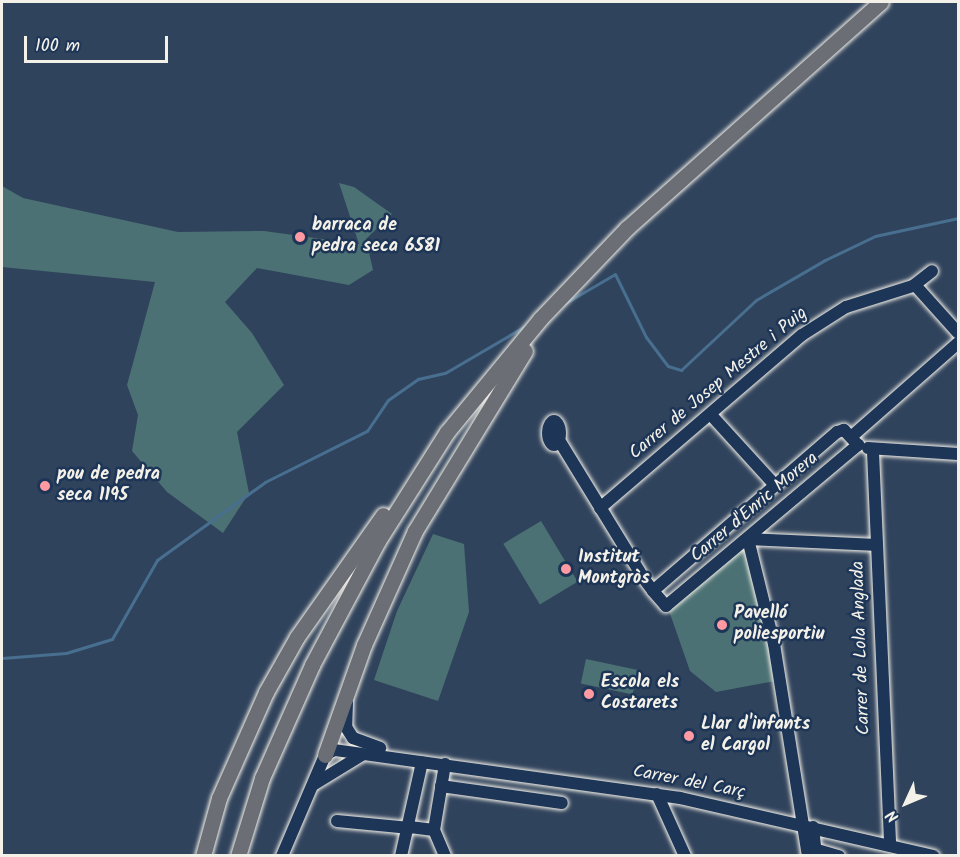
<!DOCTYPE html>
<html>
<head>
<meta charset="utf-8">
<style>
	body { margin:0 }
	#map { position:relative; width:960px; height:857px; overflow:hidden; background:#30435c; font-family:Kalam,sans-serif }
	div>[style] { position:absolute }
	.green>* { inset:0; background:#4b7174; transform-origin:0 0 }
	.stream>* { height:3px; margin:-1.5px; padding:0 1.5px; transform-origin:1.5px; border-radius:1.5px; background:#486f90 }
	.roads { filter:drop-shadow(0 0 2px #f4f1e8) drop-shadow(0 0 2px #f4f1e8) }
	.minor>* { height:12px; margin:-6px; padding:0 6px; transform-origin:6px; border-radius:6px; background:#1d3557 }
	.minor>.ring { margin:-6px; padding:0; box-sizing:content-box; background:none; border:12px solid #1d3557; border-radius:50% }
	.major>* { height:15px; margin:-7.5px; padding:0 7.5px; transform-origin:7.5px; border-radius:7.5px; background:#6b6f75 }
	.dots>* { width:16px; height:16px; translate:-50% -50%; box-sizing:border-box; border:3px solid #1d3557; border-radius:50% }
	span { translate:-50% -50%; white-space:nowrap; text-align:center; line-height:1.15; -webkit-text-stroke:5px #1d3557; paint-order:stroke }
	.poi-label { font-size:18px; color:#f4f1e8; font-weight:700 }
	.left { translate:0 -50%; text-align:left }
	.street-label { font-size:18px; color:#f4f1e8 }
	.frame { position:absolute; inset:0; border:3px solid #f4f1e8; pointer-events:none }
	.north { position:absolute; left:876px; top:773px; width:60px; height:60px; -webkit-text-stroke:4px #1d3557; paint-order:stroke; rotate:226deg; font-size:16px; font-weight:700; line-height:24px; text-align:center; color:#f4f1e8 }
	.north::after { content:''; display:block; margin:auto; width:21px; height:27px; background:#f4f1e8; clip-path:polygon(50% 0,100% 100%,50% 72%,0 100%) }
	.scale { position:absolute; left:24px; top:36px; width:144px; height:27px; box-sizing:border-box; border:3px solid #f4f1e8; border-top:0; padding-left:8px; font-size:18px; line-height:21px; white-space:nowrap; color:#f4f1e8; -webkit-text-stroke:4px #1d3557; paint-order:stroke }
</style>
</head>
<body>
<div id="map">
	<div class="green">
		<i style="clip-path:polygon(339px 183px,354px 187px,392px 214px,366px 239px,373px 270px,349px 285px,257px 268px,225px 302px,252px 333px,284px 385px,237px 432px,249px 493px,223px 533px,167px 492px,132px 451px,138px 415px,127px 385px,155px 282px,2px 267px,2px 186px,23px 198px,178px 232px,264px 231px,359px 244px)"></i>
		<i style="left:541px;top:521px;width:71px;height:44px;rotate:59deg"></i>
		<i style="clip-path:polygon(433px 534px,464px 544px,469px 612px,438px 701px,374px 680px,397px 611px)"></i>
		<i style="clip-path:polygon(748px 539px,780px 680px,716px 692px,690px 671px,667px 605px)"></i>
		<i style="left:586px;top:659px;width:53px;height:25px;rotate:12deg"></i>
	</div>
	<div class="stream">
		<i style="left:562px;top:305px;width:61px;rotate:-30.3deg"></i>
		<i style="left:615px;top:274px;width:70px;rotate:63.8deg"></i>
		<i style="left:646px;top:337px;width:36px;rotate:53deg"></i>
		<i style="left:668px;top:366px;width:14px;rotate:17deg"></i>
		<i style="left:681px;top:370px;width:103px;rotate:-43deg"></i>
		<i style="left:756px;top:300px;width:80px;rotate:-30.1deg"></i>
		<i style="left:825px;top:260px;width:55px;rotate:-25.6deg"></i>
		<i style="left:875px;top:236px;width:85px;rotate:-12.2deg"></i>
		<i style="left:2px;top:658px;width:64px;rotate:-4.5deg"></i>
		<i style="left:66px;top:653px;width:48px;rotate:-16.9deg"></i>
		<i style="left:112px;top:639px;width:91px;rotate:-60.3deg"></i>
		<i style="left:157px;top:560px;width:133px;rotate:-35.8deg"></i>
		<i style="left:265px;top:482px;width:114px;rotate:-26.6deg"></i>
		<i style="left:367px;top:431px;width:37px;rotate:-56deg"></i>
		<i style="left:388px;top:400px;width:37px;rotate:-35deg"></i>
		<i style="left:418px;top:379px;width:28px;rotate:-13deg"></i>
		<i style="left:445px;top:373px;width:93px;rotate:-30.4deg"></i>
	</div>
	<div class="roads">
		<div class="minor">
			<i style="left:915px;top:285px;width:64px;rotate:48.1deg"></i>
			<i style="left:711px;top:415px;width:95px;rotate:47.6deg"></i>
			<i class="ring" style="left:547.5px;top:420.5px;width:-1px;height:-1px"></i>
			<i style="left:554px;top:432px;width:172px;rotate:58.5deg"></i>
			<i style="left:644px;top:579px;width:15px;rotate:53deg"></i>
			<i style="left:653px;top:591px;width:20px;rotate:49deg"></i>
			<i style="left:666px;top:606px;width:251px;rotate:-40deg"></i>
			<i style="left:858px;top:445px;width:21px;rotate:-133deg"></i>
			<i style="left:844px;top:430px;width:7px;rotate:164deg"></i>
			<i style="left:837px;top:432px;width:243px;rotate:139.2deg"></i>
			<i style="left:851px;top:437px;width:142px;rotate:-41.3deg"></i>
			<i style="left:868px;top:448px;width:90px;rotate:3.8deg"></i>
			<i style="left:873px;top:452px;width:391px;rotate:87.5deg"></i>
			<i style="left:600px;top:508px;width:266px;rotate:-40.6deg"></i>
			<i style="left:802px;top:335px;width:52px;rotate:-32.5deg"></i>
			<i style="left:846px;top:307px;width:70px;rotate:-17.4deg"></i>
			<i style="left:913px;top:286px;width:24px;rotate:-38deg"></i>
			<i style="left:748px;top:539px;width:108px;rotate:76.1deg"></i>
			<i style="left:774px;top:644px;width:215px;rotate:80.9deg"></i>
			<i style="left:748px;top:539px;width:129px;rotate:2.7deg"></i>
			<i style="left:347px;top:703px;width:24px;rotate:92deg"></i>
			<i style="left:346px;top:727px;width:13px;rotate:58deg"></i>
			<i style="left:353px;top:738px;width:29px;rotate:20deg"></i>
			<i style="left:313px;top:785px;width:57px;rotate:-31.5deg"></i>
			<i style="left:441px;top:786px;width:122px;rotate:8deg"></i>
			<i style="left:657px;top:794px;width:68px;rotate:65.7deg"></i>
			<i style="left:337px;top:821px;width:73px;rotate:5.5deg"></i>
			<i style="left:410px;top:827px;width:24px;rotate:7deg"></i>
			<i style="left:813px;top:827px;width:29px;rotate:84deg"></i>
			<i style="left:434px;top:830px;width:67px;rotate:-80.5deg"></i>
			<i style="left:434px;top:830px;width:28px;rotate:67deg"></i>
			<i style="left:814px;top:849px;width:26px;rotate:16deg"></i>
			<i style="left:282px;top:856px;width:110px;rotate:-66.9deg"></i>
			<i style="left:325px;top:755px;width:10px;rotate:-29deg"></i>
			<i style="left:334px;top:750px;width:349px;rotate:7.9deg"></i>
			<i style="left:680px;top:798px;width:260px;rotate:12.9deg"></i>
			<i style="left:401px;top:856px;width:96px;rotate:-77.4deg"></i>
		</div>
		<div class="major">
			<i style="left:325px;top:755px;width:117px;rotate:-70.5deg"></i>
			<i style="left:364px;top:645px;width:125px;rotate:-65.9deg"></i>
			<i style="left:415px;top:531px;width:211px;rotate:-58.6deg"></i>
			<i style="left:203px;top:856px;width:60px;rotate:-74.6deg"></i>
			<i style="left:219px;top:798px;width:116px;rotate:-66.1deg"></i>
			<i style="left:266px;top:692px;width:63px;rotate:-60.6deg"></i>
			<i style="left:297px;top:637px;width:149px;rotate:-54.8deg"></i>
			<i style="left:238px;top:856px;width:82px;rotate:-72.9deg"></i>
			<i style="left:262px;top:778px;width:124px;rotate:-66.1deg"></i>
			<i style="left:312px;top:665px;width:140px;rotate:-62deg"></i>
			<i style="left:378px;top:541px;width:129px;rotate:-57.7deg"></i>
			<i style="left:447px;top:432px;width:146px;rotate:-50.5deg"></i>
			<i style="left:540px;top:319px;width:126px;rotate:-46.3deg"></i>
			<i style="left:627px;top:228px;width:340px;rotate:-41.7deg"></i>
		</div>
	</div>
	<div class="dots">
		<i style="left:300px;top:237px;background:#ff9aa2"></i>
		<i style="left:45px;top:486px;background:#ff9aa2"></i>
		<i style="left:566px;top:569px;background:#ff9aa2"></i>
		<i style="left:722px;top:625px;background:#ff9aa2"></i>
		<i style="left:589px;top:694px;background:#ff9aa2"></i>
		<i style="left:689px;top:736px;background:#ff9aa2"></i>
	</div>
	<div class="poi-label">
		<span class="left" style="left:312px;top:237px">barraca de<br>pedra seca 6581</span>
		<span class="left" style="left:57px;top:486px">pou de pedra<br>seca 1195</span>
		<span class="left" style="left:578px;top:569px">Institut<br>Montgròs</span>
		<span class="left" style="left:734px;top:625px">Pavelló<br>poliesportiu</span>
		<span class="left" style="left:601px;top:694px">Escola els<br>Costarets</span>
		<span class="left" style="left:701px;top:736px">Llar d'infants<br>el Cargol</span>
	</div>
	<div class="street-label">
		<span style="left:719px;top:384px;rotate:-40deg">Carrer de Josep Mestre i Puig</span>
		<span style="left:755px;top:508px;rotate:-40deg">Carrer d'Enric Morera</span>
		<span style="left:862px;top:648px;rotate:-92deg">Carrer de Lola Anglada</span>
		<span style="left:689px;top:783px;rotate:11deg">Carrer del Carç</span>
	</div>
	<div class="frame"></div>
	<div class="north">N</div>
	<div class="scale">100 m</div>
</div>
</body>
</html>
